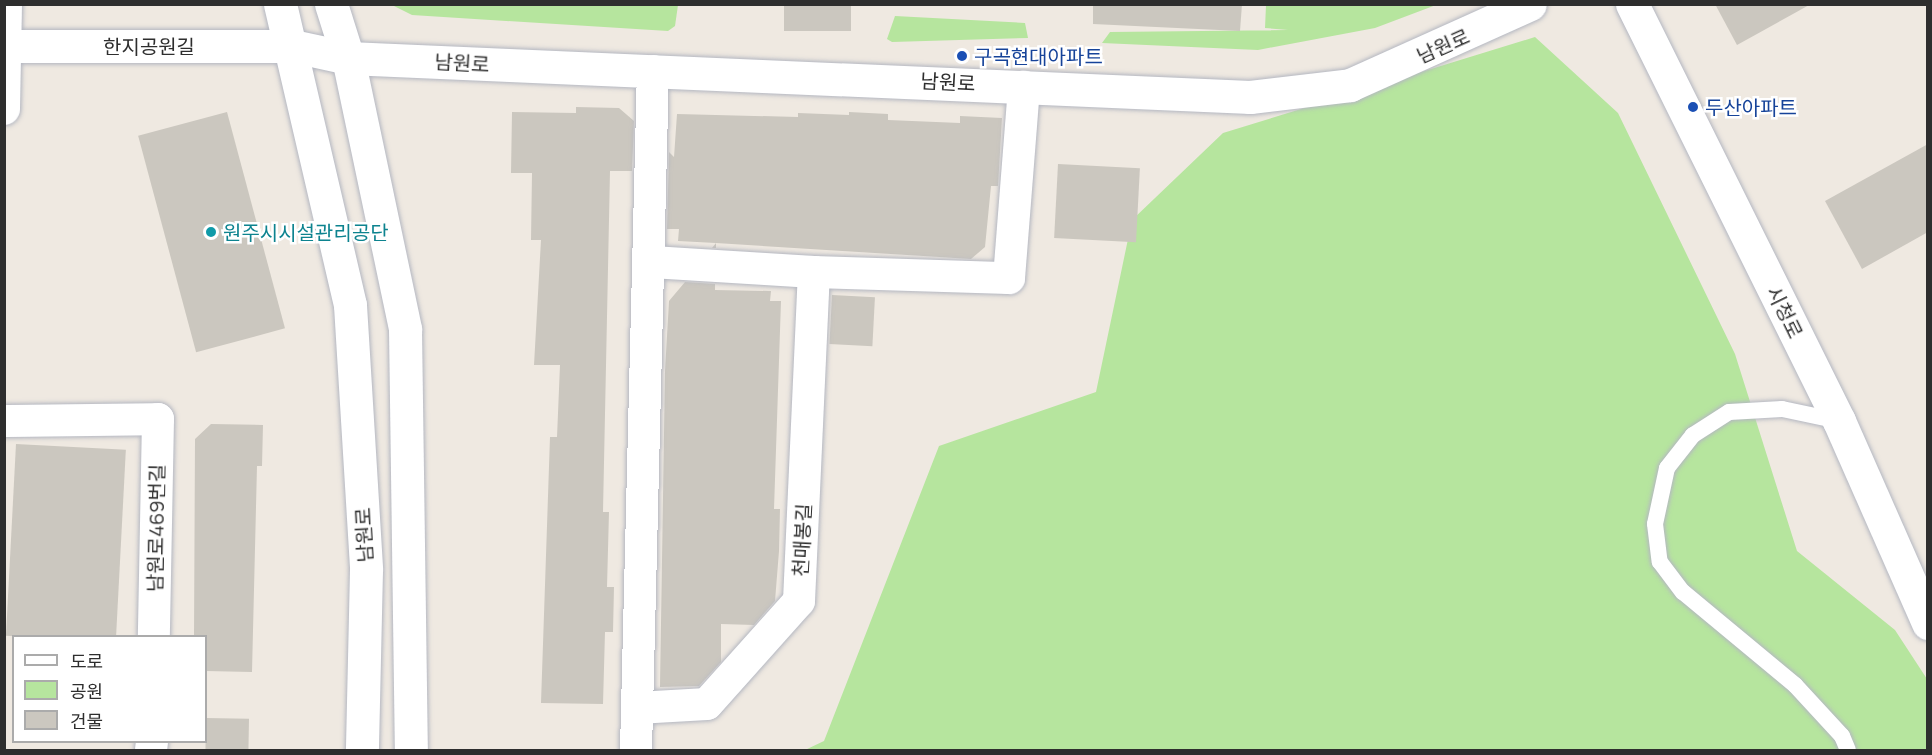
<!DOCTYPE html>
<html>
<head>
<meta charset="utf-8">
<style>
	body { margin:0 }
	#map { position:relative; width:1932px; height:755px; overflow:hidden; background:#efe9e1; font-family:Manrope,"Noto Sans KR",sans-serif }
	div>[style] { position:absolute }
	.green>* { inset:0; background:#b6e59e }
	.building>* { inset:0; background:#cbc7bf; transform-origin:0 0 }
	.roads { filter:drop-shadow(0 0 2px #b4b7c1) drop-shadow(0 0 2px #b4b7c1) }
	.lane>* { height:16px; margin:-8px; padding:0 8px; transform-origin:8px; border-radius:8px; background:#fff }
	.street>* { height:32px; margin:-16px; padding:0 16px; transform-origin:16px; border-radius:16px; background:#fff }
	.secondary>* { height:33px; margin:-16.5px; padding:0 16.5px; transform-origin:16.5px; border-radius:16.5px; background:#fff }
	.dots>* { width:16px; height:16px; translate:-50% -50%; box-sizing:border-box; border:3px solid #fff; border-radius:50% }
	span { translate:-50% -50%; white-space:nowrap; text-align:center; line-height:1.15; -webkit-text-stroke:5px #fff; paint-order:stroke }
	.street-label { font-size:20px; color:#2e2e2e }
	.transit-label { font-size:20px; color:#164399 }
	.left { translate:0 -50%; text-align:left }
	.culture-label { font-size:20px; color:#0d838f }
	.frame { position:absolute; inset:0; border:6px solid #2e2e2e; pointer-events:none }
	.legend { position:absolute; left:12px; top:635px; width:195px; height:108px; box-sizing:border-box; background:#fff; border:2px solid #ababab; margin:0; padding:8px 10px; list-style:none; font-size:18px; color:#2e2e2e }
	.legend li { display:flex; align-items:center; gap:12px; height:30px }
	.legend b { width:30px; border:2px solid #ababab }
</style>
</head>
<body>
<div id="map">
	<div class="green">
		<i style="clip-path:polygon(392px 5px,678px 5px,675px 26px,668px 31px,412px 15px)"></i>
		<i style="clip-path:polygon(1266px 5px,1266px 4px,1436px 5px,1375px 28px,1258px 50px,1102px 43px,1110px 32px,1288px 30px,1265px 28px)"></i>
		<i style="clip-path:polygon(895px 16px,1025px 23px,1028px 38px,892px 42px,887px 39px)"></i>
		<i style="clip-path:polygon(1535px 37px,1618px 113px,1735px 354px,1797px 551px,1895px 630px,1927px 679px,1927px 750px,805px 750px,824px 741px,939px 446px,1096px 392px,1132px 220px,1223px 133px)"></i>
	</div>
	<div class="building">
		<i style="left:784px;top:4px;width:67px;height:27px"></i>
		<i style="clip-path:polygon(1093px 4px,1242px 4px,1240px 31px,1093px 24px)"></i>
		<i style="clip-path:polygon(1715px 4px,1811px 4px,1737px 45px)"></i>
		<i style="clip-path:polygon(576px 107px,619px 108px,634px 121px,632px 171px,610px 171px,603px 512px,609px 512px,607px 587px,614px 587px,613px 632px,605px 632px,603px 704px,541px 703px,550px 437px,557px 437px,560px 365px,534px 365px,541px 240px,531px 240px,532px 173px,511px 173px,512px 112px,576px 113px)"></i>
		<i style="left:227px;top:112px;width:224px;height:92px;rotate:75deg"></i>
		<i style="clip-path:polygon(849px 112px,888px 114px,888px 120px,960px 123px,960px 116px,1002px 118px,998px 186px,991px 186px,985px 247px,971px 259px,716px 243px,716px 248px,712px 248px,716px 243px,678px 241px,679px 229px,667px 229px,669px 152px,674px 157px,677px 114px,798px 117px,798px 113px,849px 115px)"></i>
		<i style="clip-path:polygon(1928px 144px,1928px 232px,1862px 269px,1825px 201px)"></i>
		<i style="left:1058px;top:164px;width:82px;height:74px;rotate:3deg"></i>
		<i style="clip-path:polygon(685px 282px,715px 284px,715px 290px,771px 291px,770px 301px,781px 301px,774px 509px,780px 509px,779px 551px,775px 601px,754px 625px,721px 624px,721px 662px,699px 686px,660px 687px,665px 371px,669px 301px)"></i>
		<i style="left:832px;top:295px;width:43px;height:49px;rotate:3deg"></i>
		<i style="clip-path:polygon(211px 424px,263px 425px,262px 466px,257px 466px,252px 672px,206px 671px,206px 636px,194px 636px,195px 439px)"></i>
		<i style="left:16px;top:444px;width:110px;height:192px;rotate:3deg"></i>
		<i style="left:206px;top:718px;width:43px;height:32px;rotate:1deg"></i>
	</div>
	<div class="roads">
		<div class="lane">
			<i style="left:1839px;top:421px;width:58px;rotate:-168.1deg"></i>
			<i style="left:1782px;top:409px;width:53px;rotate:176.8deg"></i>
			<i style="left:1729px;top:412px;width:43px;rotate:147.4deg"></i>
			<i style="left:1693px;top:435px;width:42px;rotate:128.2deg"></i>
			<i style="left:1667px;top:468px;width:57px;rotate:102.1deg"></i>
			<i style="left:1655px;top:524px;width:38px;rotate:83deg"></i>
			<i style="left:1660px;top:562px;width:38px;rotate:53deg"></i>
			<i style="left:1683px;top:592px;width:146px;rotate:39.7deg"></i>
			<i style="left:1795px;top:685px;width:69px;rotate:47.3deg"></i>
			<i style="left:1842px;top:736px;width:15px;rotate:67deg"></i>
		</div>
		<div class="street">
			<i style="left:4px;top:109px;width:105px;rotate:-88.9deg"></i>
			<i style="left:814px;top:272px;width:195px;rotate:1.8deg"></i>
			<i style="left:1009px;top:278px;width:192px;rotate:-85.5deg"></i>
			<i style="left:4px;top:421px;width:154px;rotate:-0.7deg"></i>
			<i style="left:158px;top:419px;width:217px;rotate:91.1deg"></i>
			<i style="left:637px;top:708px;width:70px;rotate:-3.3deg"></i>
			<i style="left:707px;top:704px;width:138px;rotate:-48.2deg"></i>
			<i style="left:799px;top:601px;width:329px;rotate:-87.4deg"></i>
			<i style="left:814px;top:272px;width:163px;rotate:-176.5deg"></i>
			<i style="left:151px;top:750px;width:8px;rotate:-83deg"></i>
			<i style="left:636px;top:750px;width:679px;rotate:-88.57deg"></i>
		</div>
		<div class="secondary">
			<i style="left:280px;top:4px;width:309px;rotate:76.9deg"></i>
			<i style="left:350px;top:305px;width:265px;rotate:86.5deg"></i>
			<i style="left:366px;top:570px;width:180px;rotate:91.3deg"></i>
			<i style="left:331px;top:4px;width:57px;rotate:72.5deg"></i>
			<i style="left:348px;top:58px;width:277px;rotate:78.1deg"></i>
			<i style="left:405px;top:329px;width:421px;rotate:89.2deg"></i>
			<i style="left:1632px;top:4px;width:466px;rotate:63.6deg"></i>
			<i style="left:1839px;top:421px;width:221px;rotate:66.2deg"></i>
			<i style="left:4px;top:46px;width:289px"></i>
			<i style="left:293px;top:46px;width:56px;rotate:12.3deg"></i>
			<i style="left:348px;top:58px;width:903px;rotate:2.48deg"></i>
			<i style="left:1250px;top:97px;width:101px;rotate:-6.8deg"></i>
			<i style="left:1350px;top:85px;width:197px;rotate:-24.2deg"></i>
		</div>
	</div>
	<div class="dots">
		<i style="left:962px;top:56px;background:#1a4fb4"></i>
		<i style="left:1693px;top:107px;background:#1a4fb4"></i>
		<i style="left:211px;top:232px;background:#0f9aa8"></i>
	</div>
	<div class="street-label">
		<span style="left:149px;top:46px">한지공원길</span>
		<span style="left:1443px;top:46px;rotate:-24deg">남원로</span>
		<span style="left:462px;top:63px;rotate:3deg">남원로</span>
		<span style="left:948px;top:82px;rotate:3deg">남원로</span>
		<span style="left:1785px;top:312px;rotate:64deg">시청로</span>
		<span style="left:156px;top:528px;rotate:-89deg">남원로469번길</span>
		<span style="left:364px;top:535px;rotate:-93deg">남원로</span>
		<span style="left:802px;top:540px;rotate:-87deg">천매봉길</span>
	</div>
	<div class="transit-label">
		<span class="left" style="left:974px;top:56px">구곡현대아파트</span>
		<span class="left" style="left:1705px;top:107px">두산아파트</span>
	</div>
	<div class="culture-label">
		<span class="left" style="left:223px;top:232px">원주시시설관리공단</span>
	</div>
	<div class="frame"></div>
	<ul class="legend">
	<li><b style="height:8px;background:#fff"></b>도로</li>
	<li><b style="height:16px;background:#b6e59e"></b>공원</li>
	<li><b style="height:16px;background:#cbc7bf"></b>건물</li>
	</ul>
</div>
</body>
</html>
